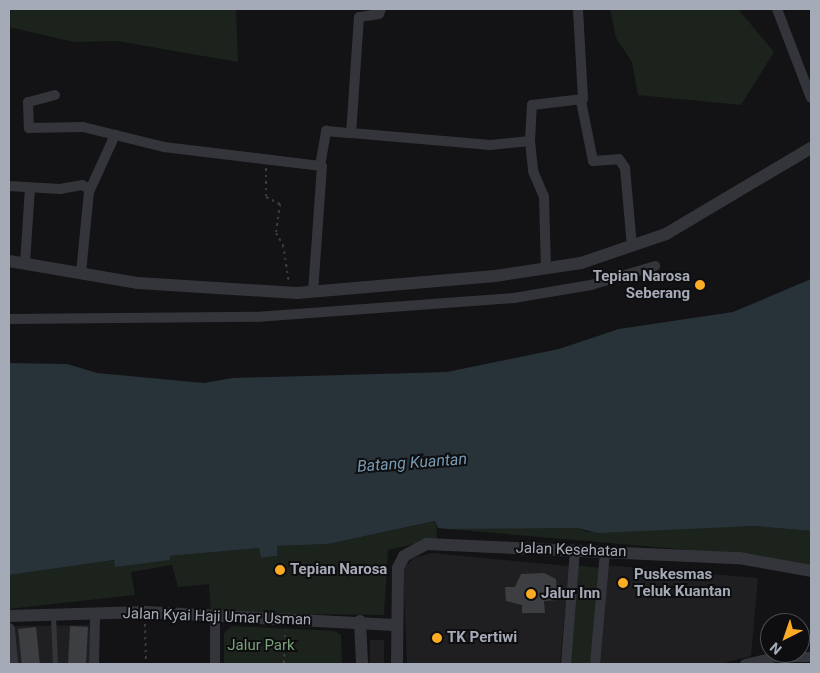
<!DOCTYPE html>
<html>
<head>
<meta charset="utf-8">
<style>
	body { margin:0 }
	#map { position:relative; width:820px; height:673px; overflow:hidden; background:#131315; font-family:Roboto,sans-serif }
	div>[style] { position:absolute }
	.built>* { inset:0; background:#1f1f22; transform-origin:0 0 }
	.green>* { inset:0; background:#1b231c; transform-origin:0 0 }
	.water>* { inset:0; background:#283239 }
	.building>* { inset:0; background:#3d3e42; transform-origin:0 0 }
	.path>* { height:2px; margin-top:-1px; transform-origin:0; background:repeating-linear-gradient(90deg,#3a3c41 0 2.5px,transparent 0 6.5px) }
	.service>* { height:5px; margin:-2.5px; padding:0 2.5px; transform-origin:2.5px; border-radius:2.5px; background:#34353a }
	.minor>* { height:10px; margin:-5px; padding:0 5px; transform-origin:5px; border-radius:5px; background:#34353a }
	.tertiary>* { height:12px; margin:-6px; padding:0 6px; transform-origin:6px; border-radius:6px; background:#34353a }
	.dots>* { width:14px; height:14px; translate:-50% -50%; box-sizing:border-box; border:2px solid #0e0e10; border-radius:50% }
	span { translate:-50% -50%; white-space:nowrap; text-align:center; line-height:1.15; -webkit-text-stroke:4px #0e0e10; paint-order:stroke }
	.poi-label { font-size:15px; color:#a4aab6; font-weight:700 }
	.right { translate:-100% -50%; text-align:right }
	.left { translate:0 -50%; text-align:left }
	.street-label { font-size:15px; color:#a4aab6 }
	.park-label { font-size:15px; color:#79a27a }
	.water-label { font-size:16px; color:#789ab3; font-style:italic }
	.frame { position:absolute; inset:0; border:10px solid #a4aab6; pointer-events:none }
	.north { position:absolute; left:760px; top:613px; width:50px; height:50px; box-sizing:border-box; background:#0e0e10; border:1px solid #4a4c52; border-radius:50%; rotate:221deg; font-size:14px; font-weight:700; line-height:20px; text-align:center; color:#a4aab6 }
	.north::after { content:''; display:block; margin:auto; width:18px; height:22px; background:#fcab24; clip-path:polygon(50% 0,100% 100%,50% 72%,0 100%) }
</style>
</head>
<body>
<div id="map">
	<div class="built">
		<i style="clip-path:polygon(432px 553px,569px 566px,560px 664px,407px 664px,403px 569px,414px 558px)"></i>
		<i style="clip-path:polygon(605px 565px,758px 578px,751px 656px,719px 664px,597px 664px)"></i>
		<i style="left:89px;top:625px;width:39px;height:74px;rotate:89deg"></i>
		<i style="left:370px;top:640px;width:14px;height:24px"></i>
	</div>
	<div class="green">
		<i style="clip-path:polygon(9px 9px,236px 9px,238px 62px,117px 41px,74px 42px,9px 27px)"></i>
		<i style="clip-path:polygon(610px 9px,738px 9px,774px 52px,741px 105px,638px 95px,632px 62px,616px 38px)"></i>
		<i style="clip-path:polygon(436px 521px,437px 539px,388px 550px,384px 615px,211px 613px,209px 584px,178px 587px,172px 565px,131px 572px,135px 595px,9px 609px,9px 575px,115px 560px,115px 567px,170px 556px,259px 548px,261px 558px,277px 556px,277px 546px,328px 544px)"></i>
		<i style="clip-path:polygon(454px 526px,578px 528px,587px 532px,755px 526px,811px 531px,811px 568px,679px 549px,448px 529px)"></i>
		<i style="left:576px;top:565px;width:26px;height:99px;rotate:7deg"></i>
		<i style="clip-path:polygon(232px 626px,335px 631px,341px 635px,342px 664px,224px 664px,224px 633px)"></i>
	</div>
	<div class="water">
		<i style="clip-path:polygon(811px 279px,811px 531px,755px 526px,598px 533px,577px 528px,448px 529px,438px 528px,435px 521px,328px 544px,277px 546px,277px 556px,261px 558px,259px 548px,170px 556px,170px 560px,115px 567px,114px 560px,9px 575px,9px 363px,67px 364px,97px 373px,204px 383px,233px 378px,447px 372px,559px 349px,619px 329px,733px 312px)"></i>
	</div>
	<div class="building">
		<i style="clip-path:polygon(521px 574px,544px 573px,556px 579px,558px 600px,544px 601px,545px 613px,522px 613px,522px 605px,506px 601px,505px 587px,515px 587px)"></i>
		<i style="left:70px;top:626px;width:18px;height:38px;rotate:3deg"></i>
		<i style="left:36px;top:627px;width:37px;height:18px;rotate:84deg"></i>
	</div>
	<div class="path">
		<i style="left:266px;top:168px;width:29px;rotate:90deg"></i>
		<i style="left:266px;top:197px;width:16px;rotate:27deg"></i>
		<i style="left:280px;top:204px;width:29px;rotate:98deg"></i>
		<i style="left:276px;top:233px;width:14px;rotate:60deg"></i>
		<i style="left:283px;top:245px;width:36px;rotate:81deg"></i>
		<i style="left:145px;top:624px;width:40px;rotate:88.6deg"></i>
		<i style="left:284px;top:663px;width:33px;rotate:-88deg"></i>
		<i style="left:273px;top:664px;width:21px"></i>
	</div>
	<div class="service">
		<i style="left:53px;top:615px;width:49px;rotate:87.7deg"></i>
	</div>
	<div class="minor">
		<i style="left:381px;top:9px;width:5px;rotate:112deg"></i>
		<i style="left:379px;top:14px;width:20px;rotate:171deg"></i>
		<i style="left:359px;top:17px;width:116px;rotate:93.9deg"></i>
		<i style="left:351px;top:133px;width:140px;rotate:4.9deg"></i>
		<i style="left:490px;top:145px;width:40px;rotate:-5.7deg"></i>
		<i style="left:530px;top:141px;width:36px;rotate:-87deg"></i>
		<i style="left:532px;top:105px;width:51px;rotate:-6.7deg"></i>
		<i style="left:583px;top:99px;width:90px;rotate:-93.2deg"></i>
		<i style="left:777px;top:9px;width:95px;rotate:69.1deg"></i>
		<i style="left:55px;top:95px;width:28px;rotate:165deg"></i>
		<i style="left:28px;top:102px;width:26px;rotate:88deg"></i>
		<i style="left:29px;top:128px;width:54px;rotate:-1.1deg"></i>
		<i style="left:83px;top:127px;width:83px;rotate:13.9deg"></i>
		<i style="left:164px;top:147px;width:157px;rotate:6.9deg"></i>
		<i style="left:320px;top:166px;width:36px;rotate:-80deg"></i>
		<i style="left:326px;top:131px;width:25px;rotate:5deg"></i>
		<i style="left:581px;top:101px;width:61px;rotate:78.7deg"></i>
		<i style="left:593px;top:161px;width:26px;rotate:-4deg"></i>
		<i style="left:619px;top:159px;width:11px;rotate:56deg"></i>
		<i style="left:625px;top:168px;width:78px;rotate:84.9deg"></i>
		<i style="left:530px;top:141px;width:30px;rotate:84deg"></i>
		<i style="left:533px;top:171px;width:28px;rotate:67deg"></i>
		<i style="left:544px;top:197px;width:71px;rotate:88.4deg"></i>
		<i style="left:9px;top:186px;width:51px;rotate:3.4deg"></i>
		<i style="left:60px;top:189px;width:22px;rotate:-10deg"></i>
		<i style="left:82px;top:185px;width:9px;rotate:27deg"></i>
		<i style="left:25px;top:263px;width:75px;rotate:-86.2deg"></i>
		<i style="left:81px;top:273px;width:81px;rotate:-84.4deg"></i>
		<i style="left:89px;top:192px;width:63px;rotate:-65.5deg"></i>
		<i style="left:313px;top:292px;width:126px;rotate:-85.9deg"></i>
		<i style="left:9px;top:319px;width:247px;rotate:-0.5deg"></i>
		<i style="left:256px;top:317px;width:259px;rotate:-4.2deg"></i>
		<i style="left:514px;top:298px;width:78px;rotate:-9.6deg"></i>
		<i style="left:591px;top:285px;width:67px;rotate:-16.5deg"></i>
		<i style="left:94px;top:664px;width:49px;rotate:-88.8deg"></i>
		<i style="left:215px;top:664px;width:46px;rotate:-90deg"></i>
		<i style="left:566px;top:664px;width:114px;rotate:-85.5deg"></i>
		<i style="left:595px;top:664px;width:113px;rotate:-84.9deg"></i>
		<i style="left:745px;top:664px;width:32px;rotate:-13deg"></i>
		<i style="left:776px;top:657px;width:35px"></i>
	</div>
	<div class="tertiary">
		<i style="left:9px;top:261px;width:131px;rotate:9.7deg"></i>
		<i style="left:138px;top:283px;width:159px;rotate:3.6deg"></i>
		<i style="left:297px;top:293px;width:199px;rotate:-4.9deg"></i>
		<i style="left:495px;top:276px;width:87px;rotate:-8.6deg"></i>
		<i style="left:581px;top:263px;width:90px;rotate:-18.8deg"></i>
		<i style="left:666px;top:234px;width:169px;rotate:-30.7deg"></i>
		<i style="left:9px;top:616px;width:136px;rotate:-1.7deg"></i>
		<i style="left:145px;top:612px;width:250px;rotate:3deg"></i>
		<i style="left:360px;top:621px;width:43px;rotate:87.3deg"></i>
		<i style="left:9px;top:629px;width:35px;rotate:85deg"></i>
		<i style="left:397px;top:664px;width:96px;rotate:-89.4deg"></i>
		<i style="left:398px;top:568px;width:13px;rotate:-63deg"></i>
		<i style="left:404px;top:556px;width:26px;rotate:-28deg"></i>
		<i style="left:427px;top:544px;width:312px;rotate:2.6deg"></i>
		<i style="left:739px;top:558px;width:73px;rotate:10.2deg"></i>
	</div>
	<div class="dots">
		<i style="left:700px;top:285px;background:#fcab24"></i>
		<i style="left:280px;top:570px;background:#fcab24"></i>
		<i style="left:623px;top:583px;background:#fcab24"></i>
		<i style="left:531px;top:594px;background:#fcab24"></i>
		<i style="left:437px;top:638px;background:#fcab24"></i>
	</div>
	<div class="poi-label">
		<span class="right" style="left:690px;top:285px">Tepian Narosa<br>Seberang</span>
		<span class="left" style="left:290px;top:570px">Tepian Narosa</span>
		<span class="left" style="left:634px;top:583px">Puskesmas<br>Teluk Kuantan</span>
		<span class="left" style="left:541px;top:594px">Jalur Inn</span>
		<span class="left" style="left:447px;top:638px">TK Pertiwi</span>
	</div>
	<div class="street-label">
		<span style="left:571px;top:550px;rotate:2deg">Jalan Kesehatan</span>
		<span style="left:217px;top:617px;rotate:2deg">Jalan Kyai Haji Umar Usman</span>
	</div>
	<div class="park-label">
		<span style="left:261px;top:646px">Jalur Park</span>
	</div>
	<div class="water-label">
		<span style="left:412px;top:463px;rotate:-4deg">Batang Kuantan</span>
	</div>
	<div class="frame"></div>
	<div class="north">N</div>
</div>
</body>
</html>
